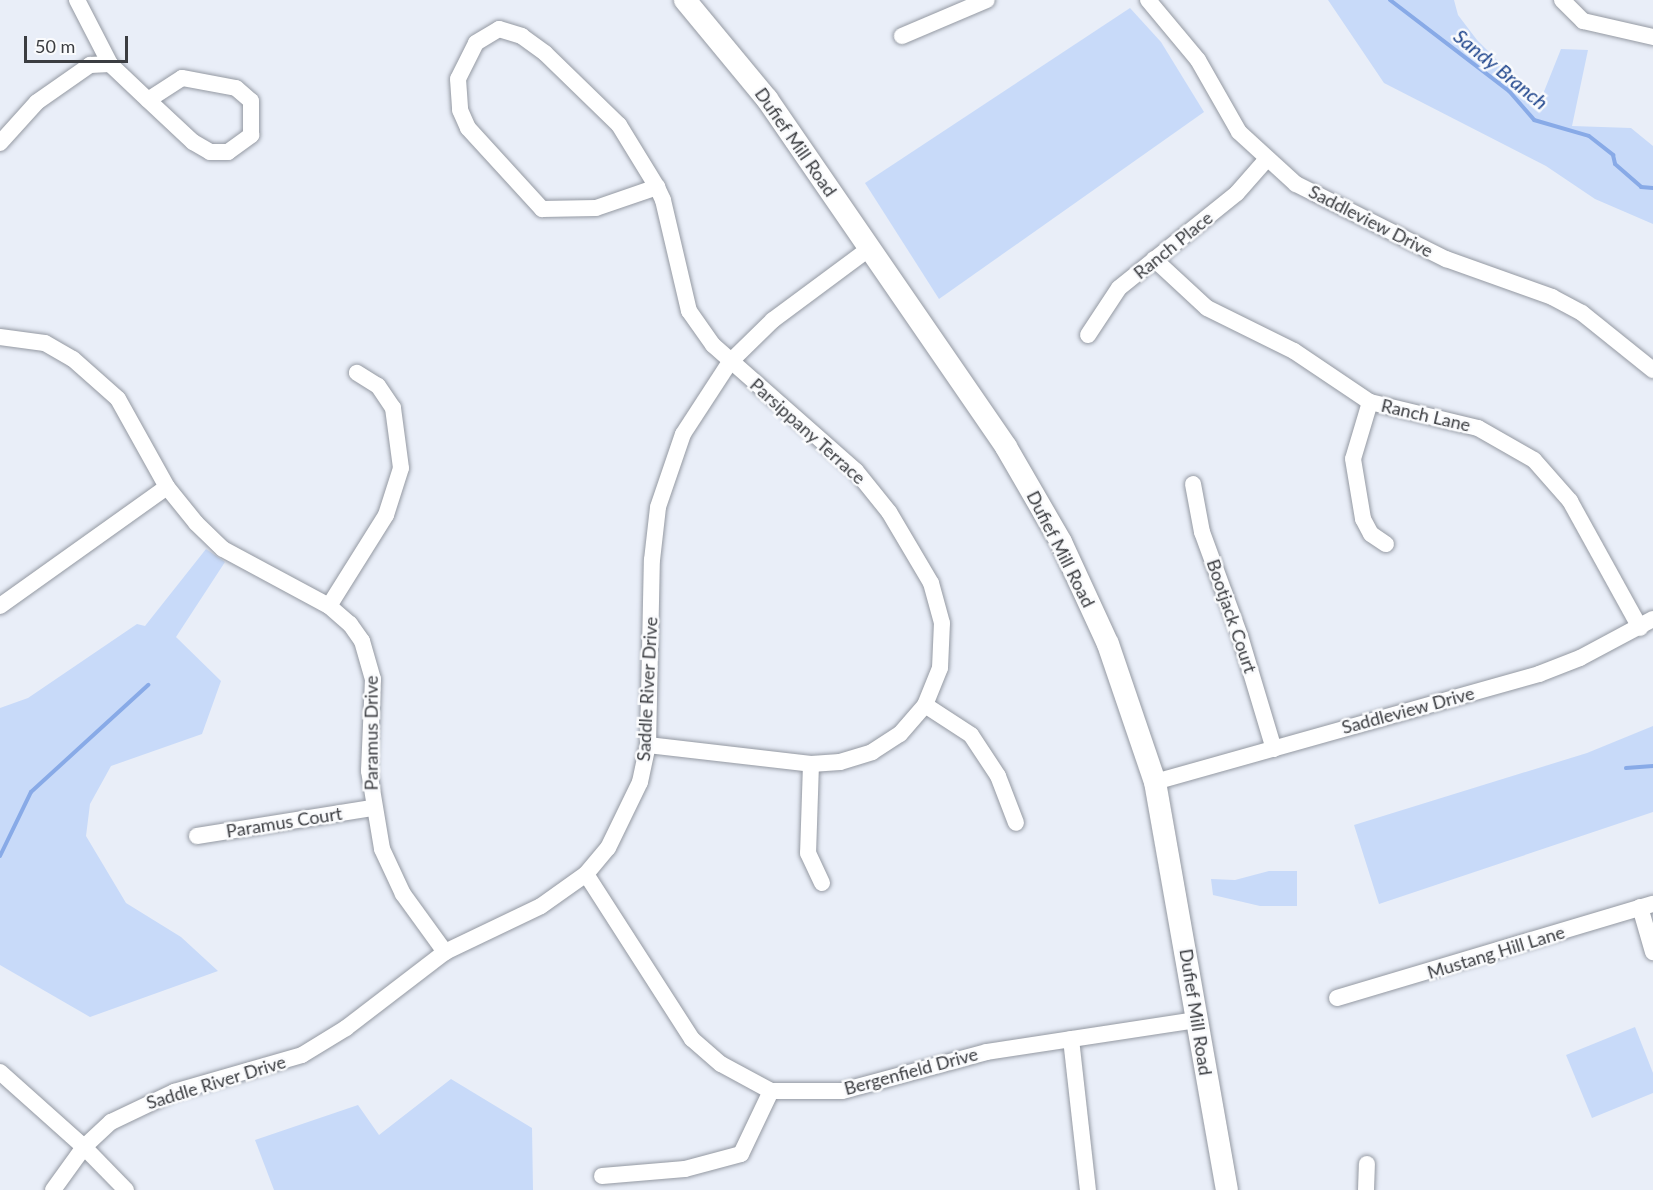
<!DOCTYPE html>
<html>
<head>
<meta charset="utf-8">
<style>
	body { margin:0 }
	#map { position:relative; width:1653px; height:1190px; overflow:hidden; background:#e9eef8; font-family:Lato,sans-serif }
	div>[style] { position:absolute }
	.green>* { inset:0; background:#c8daf9 }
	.stream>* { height:4px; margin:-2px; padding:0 2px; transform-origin:2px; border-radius:2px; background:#88aae7 }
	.roads { filter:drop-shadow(0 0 2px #9499a2) drop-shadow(0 0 2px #9499a2) }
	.street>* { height:16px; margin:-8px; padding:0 8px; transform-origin:8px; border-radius:8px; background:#fff }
	.secondary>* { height:22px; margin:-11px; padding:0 11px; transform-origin:11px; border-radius:11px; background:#fff }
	span { translate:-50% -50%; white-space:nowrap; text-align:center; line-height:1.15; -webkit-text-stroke:5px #fafbfd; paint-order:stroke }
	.street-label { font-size:18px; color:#3b3d41 }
	.water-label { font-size:20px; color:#20468d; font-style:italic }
	.scale { position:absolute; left:24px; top:36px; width:104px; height:27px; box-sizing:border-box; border:3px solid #3b3d41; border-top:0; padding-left:8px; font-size:18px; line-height:21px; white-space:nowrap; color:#3b3d41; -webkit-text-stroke:4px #fafbfd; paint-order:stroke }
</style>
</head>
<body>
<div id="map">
	<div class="green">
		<i style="clip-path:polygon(1328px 0,1454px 0,1458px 15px,1477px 40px,1530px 93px,1543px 94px,1561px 49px,1588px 50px,1572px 126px,1631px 128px,1653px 146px,1653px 224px,1595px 199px,1546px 166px,1384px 83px)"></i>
		<i style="clip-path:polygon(1130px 8px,1161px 42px,1204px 112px,939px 299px,865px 183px)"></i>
		<i style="clip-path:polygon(206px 549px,225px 562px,176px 637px,221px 681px,202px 734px,111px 766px,90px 804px,86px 836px,126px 903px,181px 937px,218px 971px,90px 1017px,0 965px,0 708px,28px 698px,137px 624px,145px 626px)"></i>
		<i style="clip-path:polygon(1653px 726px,1653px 812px,1379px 904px,1354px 825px,1587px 753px)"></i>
		<i style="clip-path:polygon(1269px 871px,1297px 871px,1297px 906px,1260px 906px,1213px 895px,1211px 879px,1235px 880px)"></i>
		<i style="clip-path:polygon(1635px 1027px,1653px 1073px,1653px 1093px,1592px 1118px,1566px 1055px)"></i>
		<i style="clip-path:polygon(451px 1079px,532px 1128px,533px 1190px,274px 1190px,255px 1140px,358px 1105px,379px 1135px)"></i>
	</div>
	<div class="stream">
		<i style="left:1390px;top:0;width:150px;rotate:37.4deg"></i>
		<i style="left:1509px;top:91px;width:38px;rotate:49deg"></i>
		<i style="left:1534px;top:120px;width:57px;rotate:16.2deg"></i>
		<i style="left:1589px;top:136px;width:31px;rotate:38deg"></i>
		<i style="left:1613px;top:155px;width:9px;rotate:77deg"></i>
		<i style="left:1615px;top:164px;width:35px;rotate:41deg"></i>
		<i style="left:1641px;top:187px;width:12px;rotate:5deg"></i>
		<i style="left:1626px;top:768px;width:27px;rotate:-4deg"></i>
		<i style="left:0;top:856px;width:71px;rotate:-64.2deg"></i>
		<i style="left:31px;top:792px;width:159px;rotate:-42.4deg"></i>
	</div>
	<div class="roads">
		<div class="street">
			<i style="left:77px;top:0;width:72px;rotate:62.7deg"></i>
			<i style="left:110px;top:64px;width:52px;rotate:43.5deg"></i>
			<i style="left:148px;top:100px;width:62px;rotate:43deg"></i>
			<i style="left:193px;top:142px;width:20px;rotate:30deg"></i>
			<i style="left:210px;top:152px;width:18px"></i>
			<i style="left:228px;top:152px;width:29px;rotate:-36deg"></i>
			<i style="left:251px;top:135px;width:34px;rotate:-90deg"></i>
			<i style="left:251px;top:101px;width:20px;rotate:-139deg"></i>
			<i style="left:236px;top:88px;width:55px;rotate:-169.5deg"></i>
			<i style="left:182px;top:78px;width:40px;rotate:147.1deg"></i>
			<i style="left:1148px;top:0;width:78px;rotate:50.2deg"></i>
			<i style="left:1198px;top:60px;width:83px;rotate:60.3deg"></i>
			<i style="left:1239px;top:132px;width:77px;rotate:42.4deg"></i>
			<i style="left:1296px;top:184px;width:168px;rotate:26.6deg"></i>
			<i style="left:1446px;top:259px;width:113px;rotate:19.7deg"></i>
			<i style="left:1552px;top:297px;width:34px;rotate:28deg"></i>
			<i style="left:1582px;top:313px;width:91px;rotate:38.8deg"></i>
			<i style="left:1562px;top:0;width:30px;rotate:45deg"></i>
			<i style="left:1583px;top:21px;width:72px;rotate:12.9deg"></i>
			<i style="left:902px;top:36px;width:92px;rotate:-23deg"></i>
			<i style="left:0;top:143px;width:55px;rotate:-47.9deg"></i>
			<i style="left:37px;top:102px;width:65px;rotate:-34.9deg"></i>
			<i style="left:90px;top:65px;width:20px;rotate:-3deg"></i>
			<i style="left:1154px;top:259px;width:72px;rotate:42.8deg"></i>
			<i style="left:1207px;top:308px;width:97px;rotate:26.3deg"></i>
			<i style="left:1294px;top:351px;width:92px;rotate:33.9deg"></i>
			<i style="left:1370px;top:402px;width:111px;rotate:13.5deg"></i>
			<i style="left:1478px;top:428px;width:64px;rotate:29.7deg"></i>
			<i style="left:1534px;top:460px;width:55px;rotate:48.7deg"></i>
			<i style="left:1570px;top:501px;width:145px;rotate:61.1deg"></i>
			<i style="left:1088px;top:335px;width:56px;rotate:-56.6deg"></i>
			<i style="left:1119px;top:288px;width:151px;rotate:-38.8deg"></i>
			<i style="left:1237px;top:193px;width:43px;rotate:-48.8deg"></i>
			<i style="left:0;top:337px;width:45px;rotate:7.6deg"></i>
			<i style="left:45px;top:343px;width:32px;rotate:30deg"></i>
			<i style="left:73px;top:359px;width:60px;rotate:41.6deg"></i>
			<i style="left:118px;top:399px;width:101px;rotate:60.9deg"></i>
			<i style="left:167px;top:487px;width:46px;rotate:51.1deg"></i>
			<i style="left:196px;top:523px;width:37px;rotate:44deg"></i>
			<i style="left:223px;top:549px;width:120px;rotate:28.3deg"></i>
			<i style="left:329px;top:606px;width:28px;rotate:41deg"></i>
			<i style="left:350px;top:624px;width:21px;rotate:55deg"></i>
			<i style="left:362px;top:641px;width:40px;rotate:74deg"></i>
			<i style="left:373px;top:679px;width:92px;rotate:92.5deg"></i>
			<i style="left:369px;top:771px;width:79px;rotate:80.5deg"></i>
			<i style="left:382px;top:849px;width:50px;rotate:65deg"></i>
			<i style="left:403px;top:894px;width:72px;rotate:54.1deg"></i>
			<i style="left:1370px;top:402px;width:59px;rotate:106.6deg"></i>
			<i style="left:1353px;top:459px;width:61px;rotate:80.5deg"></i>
			<i style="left:1363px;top:519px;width:17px;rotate:62deg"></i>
			<i style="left:1371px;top:534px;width:18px;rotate:34deg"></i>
			<i style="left:1193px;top:484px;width:49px;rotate:79.4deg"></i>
			<i style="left:1202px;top:532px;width:111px;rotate:69.9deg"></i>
			<i style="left:1240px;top:636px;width:118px;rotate:73.3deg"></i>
			<i style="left:0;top:606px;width:205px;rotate:-35.5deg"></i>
			<i style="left:329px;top:606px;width:107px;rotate:-57.9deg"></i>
			<i style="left:386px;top:515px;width:49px;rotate:-72.3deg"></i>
			<i style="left:401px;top:468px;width:61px;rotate:-97.6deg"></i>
			<i style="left:393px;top:408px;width:27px;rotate:-124deg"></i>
			<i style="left:378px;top:386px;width:25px;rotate:-148deg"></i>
			<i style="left:925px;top:705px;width:55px;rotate:33.1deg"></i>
			<i style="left:971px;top:735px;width:49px;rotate:56.6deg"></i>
			<i style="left:998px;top:776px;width:50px;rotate:69deg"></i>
			<i style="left:648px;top:745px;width:164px;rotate:6.6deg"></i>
			<i style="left:811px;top:764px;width:29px;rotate:-4deg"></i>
			<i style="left:840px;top:762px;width:34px;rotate:-17deg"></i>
			<i style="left:872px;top:752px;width:33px;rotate:-33deg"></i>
			<i style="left:900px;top:734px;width:38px;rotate:-49deg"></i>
			<i style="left:925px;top:705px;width:40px;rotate:-68deg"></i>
			<i style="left:940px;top:668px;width:45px;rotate:-87.5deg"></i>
			<i style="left:942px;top:623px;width:41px;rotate:-105.4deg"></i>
			<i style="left:931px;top:583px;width:82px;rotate:-120.6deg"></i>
			<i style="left:889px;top:512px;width:53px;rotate:-128.8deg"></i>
			<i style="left:856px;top:471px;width:191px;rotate:-138.6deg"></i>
			<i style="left:713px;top:345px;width:42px;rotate:-125.2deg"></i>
			<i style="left:689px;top:311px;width:114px;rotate:-103.2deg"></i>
			<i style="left:663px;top:200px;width:14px;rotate:-115deg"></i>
			<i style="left:657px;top:187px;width:73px;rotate:-121.5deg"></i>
			<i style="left:619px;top:125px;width:103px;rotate:-135.8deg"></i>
			<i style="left:545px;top:53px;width:29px;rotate:-144deg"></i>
			<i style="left:522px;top:36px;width:24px;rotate:-163deg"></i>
			<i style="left:499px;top:29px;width:27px;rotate:149deg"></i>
			<i style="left:476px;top:43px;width:40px;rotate:116.6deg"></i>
			<i style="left:458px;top:79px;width:31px;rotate:86deg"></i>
			<i style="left:460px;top:110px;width:20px;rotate:66deg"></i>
			<i style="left:468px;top:128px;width:110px;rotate:47.6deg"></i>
			<i style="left:542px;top:209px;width:54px;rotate:-1.1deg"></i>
			<i style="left:596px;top:208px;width:65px;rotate:-19deg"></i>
			<i style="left:811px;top:764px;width:89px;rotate:91.9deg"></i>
			<i style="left:808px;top:853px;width:33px;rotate:65deg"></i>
			<i style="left:1155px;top:782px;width:399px;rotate:-15.7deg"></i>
			<i style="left:1539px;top:674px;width:44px;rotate:-21.3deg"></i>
			<i style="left:1580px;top:658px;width:83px;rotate:-28.1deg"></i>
			<i style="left:197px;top:836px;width:177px;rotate:-9.1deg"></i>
			<i style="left:586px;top:874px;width:196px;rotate:57.3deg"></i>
			<i style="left:692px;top:1039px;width:38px;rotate:41deg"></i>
			<i style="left:721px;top:1064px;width:57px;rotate:28.4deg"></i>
			<i style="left:771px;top:1091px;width:71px"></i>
			<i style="left:842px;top:1091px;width:150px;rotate:-15.1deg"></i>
			<i style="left:987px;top:1052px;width:212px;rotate:-8.7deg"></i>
			<i style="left:1640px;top:907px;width:47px;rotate:73.9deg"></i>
			<i style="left:1337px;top:998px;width:330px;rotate:-16.6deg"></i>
			<i style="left:1071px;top:1039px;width:152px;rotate:83.6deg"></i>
			<i style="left:0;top:1072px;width:113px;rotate:41.8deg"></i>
			<i style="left:84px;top:1147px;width:53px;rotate:125.8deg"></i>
			<i style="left:602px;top:1176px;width:83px;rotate:-4.8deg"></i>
			<i style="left:685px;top:1169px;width:58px;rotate:-15deg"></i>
			<i style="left:741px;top:1154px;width:70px;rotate:-64.5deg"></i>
			<i style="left:126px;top:1190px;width:60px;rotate:-134.3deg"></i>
			<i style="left:84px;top:1147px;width:37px;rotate:-43deg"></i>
			<i style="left:111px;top:1122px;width:70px;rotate:-25.5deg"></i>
			<i style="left:174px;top:1092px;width:133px;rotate:-16.1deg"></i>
			<i style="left:302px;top:1055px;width:52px;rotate:-31.5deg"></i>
			<i style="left:346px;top:1028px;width:125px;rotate:-37.5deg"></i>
			<i style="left:445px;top:952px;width:106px;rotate:-25.6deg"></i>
			<i style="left:541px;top:906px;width:55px;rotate:-35.4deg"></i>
			<i style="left:586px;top:874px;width:34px;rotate:-50deg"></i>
			<i style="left:608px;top:848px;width:73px;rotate:-64.1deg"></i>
			<i style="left:640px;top:782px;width:38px;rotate:-78deg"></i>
			<i style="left:648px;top:745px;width:185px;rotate:-88.8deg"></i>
			<i style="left:652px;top:560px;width:53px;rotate:-83.5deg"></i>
			<i style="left:658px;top:507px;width:77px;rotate:-71.1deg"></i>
			<i style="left:683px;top:434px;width:86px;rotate:-56.9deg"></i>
			<i style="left:730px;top:362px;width:60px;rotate:-44.3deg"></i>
			<i style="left:773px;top:320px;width:121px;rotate:-36.6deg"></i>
			<i style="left:1366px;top:1190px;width:26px;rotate:-88deg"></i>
		</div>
		<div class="secondary">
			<i style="left:685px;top:0;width:129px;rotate:50.4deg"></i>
			<i style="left:767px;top:99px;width:422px;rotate:55.5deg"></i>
			<i style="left:1006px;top:447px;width:110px;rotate:59.9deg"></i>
			<i style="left:1061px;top:542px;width:112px;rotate:65.3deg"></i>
			<i style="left:1108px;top:644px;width:146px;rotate:71.2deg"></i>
			<i style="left:1155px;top:782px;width:414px;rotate:80deg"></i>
		</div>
	</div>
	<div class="street-label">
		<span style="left:796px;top:142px;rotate:55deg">Dufief Mill Road</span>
		<span style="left:1371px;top:221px;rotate:27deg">Saddleview Drive</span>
		<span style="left:1173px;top:245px;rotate:-39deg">Ranch Place</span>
		<span style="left:1426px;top:415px;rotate:13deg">Ranch Lane</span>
		<span style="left:808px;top:431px;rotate:42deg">Parsippany Terrace</span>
		<span style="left:1061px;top:549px;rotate:63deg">Dufief Mill Road</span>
		<span style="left:1232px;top:616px;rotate:71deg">Bootjack Court</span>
		<span style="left:647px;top:689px;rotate:-87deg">Saddle River Drive</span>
		<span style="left:1408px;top:710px;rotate:-15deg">Saddleview Drive</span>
		<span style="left:371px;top:733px;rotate:-90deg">Paramus Drive</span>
		<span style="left:284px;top:822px;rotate:-9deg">Paramus Court</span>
		<span style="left:1496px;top:952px;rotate:-17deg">Mustang Hill Lane</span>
		<span style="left:1196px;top:1012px;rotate:81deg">Dufief Mill Road</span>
		<span style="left:911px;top:1071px;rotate:-15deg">Bergenfield Drive</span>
		<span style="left:216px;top:1082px;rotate:-17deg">Saddle River Drive</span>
	</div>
	<div class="water-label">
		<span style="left:1501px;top:69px;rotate:39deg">Sandy Branch</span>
	</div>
	<div class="scale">50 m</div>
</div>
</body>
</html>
